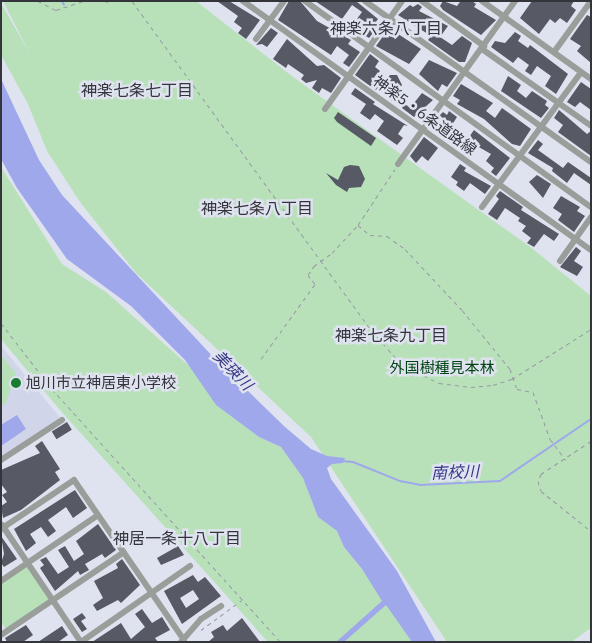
<!DOCTYPE html>
<html>
<head>
<meta charset="utf-8">
<style>
	body { margin:0 }
	#map { position:relative; width:592px; height:643px; overflow:hidden; background:#dfe2ef; font-family:"IBM Plex Sans","Noto Sans JP",sans-serif }
	div>[style] { position:absolute }
	.built>* { inset:0; background:#d1d5ea }
	.green>* { inset:0; background:#b8e1ba }
	.water>* { inset:0; background:#9ea8eb }
	.stream>* { height:2px; margin:-1px; padding:0 1px; transform-origin:1px; border-radius:1px; background:#9ea8eb }
	.building>* { inset:0; background:#575965; transform-origin:0 0 }
	.path>* { height:1px; margin-top:-0.5px; transform-origin:0; background:repeating-linear-gradient(90deg,#9799a3 0 4px,transparent 0 8px) }
	.street>* { height:6px; margin:-3px; padding:0 3px; transform-origin:3px; border-radius:3px; background:#9a9e9a }
	.dots>* { width:14px; height:14px; translate:-50% -50%; box-sizing:border-box; border:2px solid #dfe2ef; border-radius:50% }
	span { translate:-50% -50%; white-space:nowrap; text-align:center; line-height:1.15; -webkit-text-stroke:5px #dfe2ef; paint-order:stroke }
	.street-label { font-size:15px; color:#34353b }
	.park-label { font-size:15px; color:#014412 }
	.poi-label { font-size:15px; color:#34353b }
	.left { translate:0 -50%; text-align:left }
	.neighbourhood-label { font-size:16px; color:#34353b }
	.water-label { font-size:16px; color:#353885; font-style:italic }
	.frame { position:absolute; inset:0; border:2px solid #34353b; pointer-events:none }
</style>
</head>
<body>
<div id="map">
	<div class="built">
		<i style="clip-path:polygon(1px 346px,62px 420px,1px 460px)"></i>
	</div>
	<div class="green">
		<i style="clip-path:polygon(3px 1px,196px 1px,293px 77px,529px 246px,591px 296px,591px 628px,571px 642px,447px 642px,311px 437px,136px 273px,80px 202px,47px 151px,28px 104px,1px 55px,1px 3px,30px 54px)"></i>
		<i style="clip-path:polygon(1px 167px,62px 264px,106px 292px,197px 373px,216px 405px,259px 437px,281px 447px,303px 478px,318px 517px,337px 531px,344px 547px,362px 569px,412px 642px,268px 642px,60px 410px,1px 339px)"></i>
		<i style="clip-path:polygon(1px 355px,16px 373px,6px 403px,1px 406px)"></i>
		<i style="clip-path:polygon(27px 564px,53px 601px,7px 631px,1px 622px,1px 581px)"></i>
	</div>
	<div class="water">
		<i style="clip-path:polygon(1px 79px,39px 160px,62px 195px,216px 360px,285px 427px,311px 449px,327px 456px,345px 458px,343px 463px,332px 464px,327px 468px,331px 479px,397px 571px,436px 642px,412px 642px,386px 605px,344px 642px,336px 642px,382px 601px,362px 569px,344px 547px,337px 531px,318px 517px,303px 478px,281px 447px,259px 437px,216px 405px,185px 360px,131px 306px,67px 259px,17px 188px,1px 159px)"></i>
		<i style="clip-path:polygon(17px 415px,26px 429px,1px 446px,1px 425px)"></i>
	</div>
	<div class="stream">
		<i style="left:62px;top:1px;width:4px;rotate:63deg"></i>
		<i style="left:342px;top:461px;width:11px;rotate:5deg"></i>
		<i style="left:353px;top:462px;width:51px;rotate:22deg"></i>
		<i style="left:400px;top:481px;width:20px;rotate:11deg"></i>
		<i style="left:420px;top:485px;width:80px;rotate:-2.9deg"></i>
		<i style="left:500px;top:481px;width:110px;rotate:-34.3deg"></i>
	</div>
	<div class="building">
		<i style="clip-path:polygon(217px 1px,229px 1px,260px 20px,246px 39px,238px 33px,242px 28px,234px 22px,238px 16px)"></i>
		<i style="clip-path:polygon(289px 1px,300px 1px,317px 21px,351px 40px,348px 44px,360px 52px,349px 67px,343px 63px,349px 55px,337px 46px,331px 55px,278px 20px)"></i>
		<i style="clip-path:polygon(315px 1px,356px 1px,378px 19px,370px 30px,373px 33px,369px 38px,351px 27px,362px 12px,352px 5px,342px 19px)"></i>
		<i style="clip-path:polygon(443px 1px,457px 6px,460px 2px,472px 1px,476px 4px,474px 7px,496px 20px,481px 35px,443px 10px,440px 6px)"></i>
		<i style="clip-path:polygon(532px 1px,574px 1px,571px 6px,576px 10px,567px 23px,560px 18px,555px 23px,550px 19px,539px 34px,520px 18px)"></i>
		<i style="clip-path:polygon(418px 4px,422px 7px,419px 11px,448px 26px,440px 37px,452px 45px,462px 36px,472px 43px,465px 62px,459px 62px,428px 40px,431px 36px,398px 15px,410px 5px,413px 7px)"></i>
		<i style="clip-path:polygon(587px 15px,591px 17px,591px 63px,577px 51px,581px 46px,570px 39px)"></i>
		<i style="clip-path:polygon(271px 28px,278px 33px,267px 47px,262px 44px,256px 45px)"></i>
		<i style="clip-path:polygon(389px 28px,421px 49px,409px 64px,376px 46px)"></i>
		<i style="clip-path:polygon(515px 32px,521px 36px,518px 41px,528px 48px,530px 45px,568px 74px,556px 94px,545px 86px,551px 76px,537px 66px,531px 75px,525px 71px,529px 65px,518px 57px,513px 63px,491px 47px,495px 41px,505px 43px)"></i>
		<i style="clip-path:polygon(287px 39px,317px 66px,324px 65px,341px 78px,331px 93px,322px 88px,319px 93px,312px 88px,317px 80px,306px 83px,301px 79px,304px 75px,288px 64px,286px 68px,273px 59px)"></i>
		<i style="clip-path:polygon(370px 54px,379px 61px,375px 67px,380px 71px,372px 81px,380px 87px,377px 91px,355px 75px)"></i>
		<i style="clip-path:polygon(429px 60px,457px 73px,447px 87px,442px 84px,438px 91px,419px 74px)"></i>
		<i style="clip-path:polygon(390px 75px,397px 75px,402px 85px,398px 91px,402px 94px,392px 101px,379px 89px)"></i>
		<i style="clip-path:polygon(508px 76px,521px 85px,517px 91px,526px 98px,532px 91px,547px 101px,545px 105px,549px 108px,541px 118px,501px 91px)"></i>
		<i style="clip-path:polygon(581px 82px,591px 89px,591px 110px,580px 102px,575px 107px,567px 102px)"></i>
		<i style="clip-path:polygon(461px 84px,493px 103px,486px 111px,495px 118px,502px 108px,531px 129px,520px 146px,512px 144px,484px 119px,457px 104px,460px 100px,453px 96px)"></i>
		<i style="clip-path:polygon(355px 88px,375px 102px,373px 104px,408px 126px,404px 125px,398px 134px,403px 138px,397px 145px,377px 131px,384px 121px,375px 114px,370px 120px,360px 113px,366px 104px,351px 94px)"></i>
		<i style="clip-path:polygon(422px 93px,433px 100px,414px 117px,402px 108px,405px 104px,410px 108px)"></i>
		<i style="clip-path:polygon(559px 110px,587px 134px,591px 131px,591px 156px,558px 132px,563px 125px,554px 118px)"></i>
		<i style="clip-path:polygon(449px 111px,457px 117px,450px 128px,467px 140px,474px 130px,510px 158px,496px 176px,491px 172px,494px 168px,486px 161px,491px 154px,477px 146px,469px 157px,436px 131px,444px 119px,439px 116px,443px 112px,447px 115px)"></i>
		<i style="clip-path:polygon(338px 112px,376px 138px,371px 146px,337px 122px,334px 118px)"></i>
		<i style="clip-path:polygon(424px 137px,438px 148px,428px 161px,422px 156px,416px 163px,410px 156px)"></i>
		<i style="clip-path:polygon(538px 140px,543px 144px,538px 150px,563px 168px,568px 162px,591px 178px,591px 185px,574px 173px,567px 183px,552px 171px,553px 168px,528px 153px)"></i>
		<i style="clip-path:polygon(460px 164px,466px 168px,464px 171px,491px 186px,485px 194px,470px 183px,464px 191px,456px 185px,458px 182px,451px 177px)"></i>
		<i style="clip-path:polygon(350px 165px,359px 166px,365px 179px,361px 187px,349px 188px,347px 192px,336px 185px,326px 173px,338px 180px,344px 167px)"></i>
		<i style="clip-path:polygon(537px 175px,551px 184px,543px 198px,529px 182px)"></i>
		<i style="clip-path:polygon(500px 191px,523px 207px,521px 210px,559px 234px,554px 241px,544px 234px,534px 247px,527px 243px,531px 238px,522px 231px,526px 226px,518px 221px,520px 218px,505px 208px,497px 220px,488px 214px,499px 199px,496px 196px)"></i>
		<i style="clip-path:polygon(561px 196px,580px 207px,577px 211px,585px 216px,574px 232px,558px 220px,562px 214px,553px 208px)"></i>
		<i style="clip-path:polygon(576px 247px,581px 251px,574px 261px,583px 267px,577px 276px,560px 267px)"></i>
		<i style="left:67px;top:422px;width:9px;height:18px;rotate:58deg"></i>
		<i style="clip-path:polygon(42px 441px,60px 469px,55px 472px,60px 480px,21px 510px,3px 518px,1px 506px,7px 502px,2px 495px,7px 492px,1px 484px,1px 470px,40px 453px,35px 446px)"></i>
		<i style="clip-path:polygon(75px 490px,87px 508px,73px 518px,66px 507px,55px 515px,48px 520px,56px 531px,48px 537px,41px 527px,30px 534px,36px 543px,26px 551px,14px 529px)"></i>
		<i style="clip-path:polygon(98px 524px,116px 550px,105px 558px,102px 554px,85px 564px,89px 570px,80px 575px,78px 571px,55px 591px,40px 568px,44px 565px,40px 560px,46px 557px,58px 574px,69px 567px,58px 550px,65px 546px,74px 561px,84px 554px,76px 541px)"></i>
		<i style="clip-path:polygon(1px 536px,17px 559px,4px 567px,1px 563px,4px 554px)"></i>
		<i style="clip-path:polygon(178px 546px,184px 555px,161px 565px,157px 558px)"></i>
		<i style="clip-path:polygon(122px 559px,140px 585px,121px 603px,118px 600px,97px 611px,93px 605px,103px 598px,94px 581px,118px 568px,116px 564px)"></i>
		<i style="clip-path:polygon(evenodd,193px 575px,198px 582px,205px 577px,221px 596px,182px 624px,164px 591px,193px 575px,193px 590px,199px 599px,186px 608px,180px 598px,193px 590px)"></i>
		<i style="clip-path:polygon(142px 609px,152px 623px,162px 617px,170px 630px,155px 638px,158px 642px,92px 642px,121px 623px,131px 639px,145px 627px,135px 614px)"></i>
		<i style="clip-path:polygon(82px 613px,86px 618px,81px 621px,87px 629px,82px 632px,73px 619px)"></i>
		<i style="clip-path:polygon(242px 618px,260px 642px,208px 642px,214px 637px,211px 632px,223px 625px,227px 631px)"></i>
		<i style="clip-path:polygon(26px 625px,33px 635px,23px 642px,7px 642px,5px 638px)"></i>
		<i style="clip-path:polygon(62px 626px,68px 635px,58px 642px,38px 642px)"></i>
	</div>
	<div class="path">
		<i style="left:38px;top:1px;width:20px;rotate:27deg"></i>
		<i style="left:56px;top:10px;width:28px;rotate:-18deg"></i>
		<i style="left:105px;top:1px;width:3px;rotate:18deg"></i>
		<i style="left:132px;top:1px;width:408px;rotate:54deg"></i>
		<i style="left:372px;top:331px;width:45px;rotate:48.6deg"></i>
		<i style="left:402px;top:365px;width:41px;rotate:25.9deg"></i>
		<i style="left:439px;top:383px;width:32px;rotate:7deg"></i>
		<i style="left:471px;top:387px;width:22px;rotate:-5deg"></i>
		<i style="left:493px;top:385px;width:20px;rotate:-18deg"></i>
		<i style="left:512px;top:379px;width:93px;rotate:-32.3deg"></i>
		<i style="left:358px;top:225px;width:16px;rotate:40deg"></i>
		<i style="left:370px;top:235px;width:17px;rotate:3deg"></i>
		<i style="left:387px;top:236px;width:22px;rotate:36deg"></i>
		<i style="left:405px;top:249px;width:83px;rotate:46.9deg"></i>
		<i style="left:462px;top:310px;width:76px;rotate:50.9deg"></i>
		<i style="left:510px;top:369px;width:21px;rotate:71deg"></i>
		<i style="left:517px;top:389px;width:16px;rotate:11deg"></i>
		<i style="left:533px;top:392px;width:50px;rotate:70.1deg"></i>
		<i style="left:550px;top:439px;width:26px;rotate:53deg"></i>
		<i style="left:1px;top:323px;width:83px;rotate:52.3deg"></i>
		<i style="left:52px;top:389px;width:341px;rotate:47.9deg"></i>
		<i style="left:261px;top:359px;width:92px;rotate:-54.2deg"></i>
		<i style="left:315px;top:284px;width:11px;rotate:-128deg"></i>
		<i style="left:308px;top:275px;width:11px;rotate:-56deg"></i>
		<i style="left:314px;top:266px;width:22px;rotate:-36deg"></i>
		<i style="left:332px;top:253px;width:38px;rotate:-47deg"></i>
		<i style="left:358px;top:225px;width:67px;rotate:-56.5deg"></i>
		<i style="left:591px;top:441px;width:60px;rotate:146.6deg"></i>
		<i style="left:541px;top:474px;width:8px;rotate:113deg"></i>
		<i style="left:538px;top:481px;width:10px;rotate:73deg"></i>
		<i style="left:541px;top:491px;width:64px;rotate:38.7deg"></i>
		<i style="left:201px;top:630px;width:51px;rotate:-36.2deg"></i>
	</div>
	<div class="street">
		<i style="left:243px;top:1px;width:428px;rotate:35.6deg"></i>
		<i style="left:305px;top:1px;width:352px;rotate:35.8deg"></i>
		<i style="left:365px;top:1px;width:277px;rotate:35.5deg"></i>
		<i style="left:422px;top:1px;width:77px;rotate:36deg"></i>
		<i style="left:482px;top:1px;width:134px;rotate:35.6deg"></i>
		<i style="left:256px;top:39px;width:47px;rotate:-53.6deg"></i>
		<i style="left:482px;top:49px;width:133px;rotate:35.2deg"></i>
		<i style="left:554px;top:52px;width:63px;rotate:-54deg"></i>
		<i style="left:325px;top:109px;width:133px;rotate:-54.5deg"></i>
		<i style="left:398px;top:164px;width:201px;rotate:-54.3deg"></i>
		<i style="left:482px;top:207px;width:167px;rotate:-53.7deg"></i>
		<i style="left:560px;top:261px;width:54px;rotate:-54.8deg"></i>
		<i style="left:1px;top:460px;width:73px;rotate:-33.3deg"></i>
		<i style="left:2px;top:525px;width:141px;rotate:56deg"></i>
		<i style="left:1px;top:529px;width:88px;rotate:-33.9deg"></i>
		<i style="left:74px;top:480px;width:194px;rotate:55.5deg"></i>
		<i style="left:1px;top:581px;width:117px;rotate:-34.2deg"></i>
		<i style="left:1px;top:635px;width:148px;rotate:-34deg"></i>
		<i style="left:81px;top:642px;width:133px;rotate:-34.9deg"></i>
		<i style="left:181px;top:642px;width:30px;rotate:-49deg"></i>
		<i style="left:201px;top:619px;width:24px;rotate:-33deg"></i>
	</div>
	<div class="dots">
		<i style="left:16px;top:383px;background:#197c2f"></i>
	</div>
	<div class="street-label">
		<span style="left:425px;top:115px;rotate:36deg">神楽5・6条道路線</span>
	</div>
	<div class="park-label">
		<span style="left:442px;top:368px">外国樹種見本林</span>
	</div>
	<div class="poi-label">
		<span class="left" style="left:26px;top:383px">旭川市立神居東小学校</span>
	</div>
	<div class="neighbourhood-label">
		<span style="left:386px;top:28px">神楽六条八丁目</span>
		<span style="left:137px;top:90px">神楽七条七丁目</span>
		<span style="left:257px;top:208px">神楽七条八丁目</span>
		<span style="left:391px;top:335px">神楽七条九丁目</span>
		<span style="left:177px;top:538px">神居一条十八丁目</span>
	</div>
	<div class="water-label">
		<span style="left:233px;top:370px;rotate:46deg">美瑛川</span>
		<span style="left:455px;top:472px;rotate:-2deg">南校川</span>
	</div>
	<div class="frame"></div>
</div>
</body>
</html>
